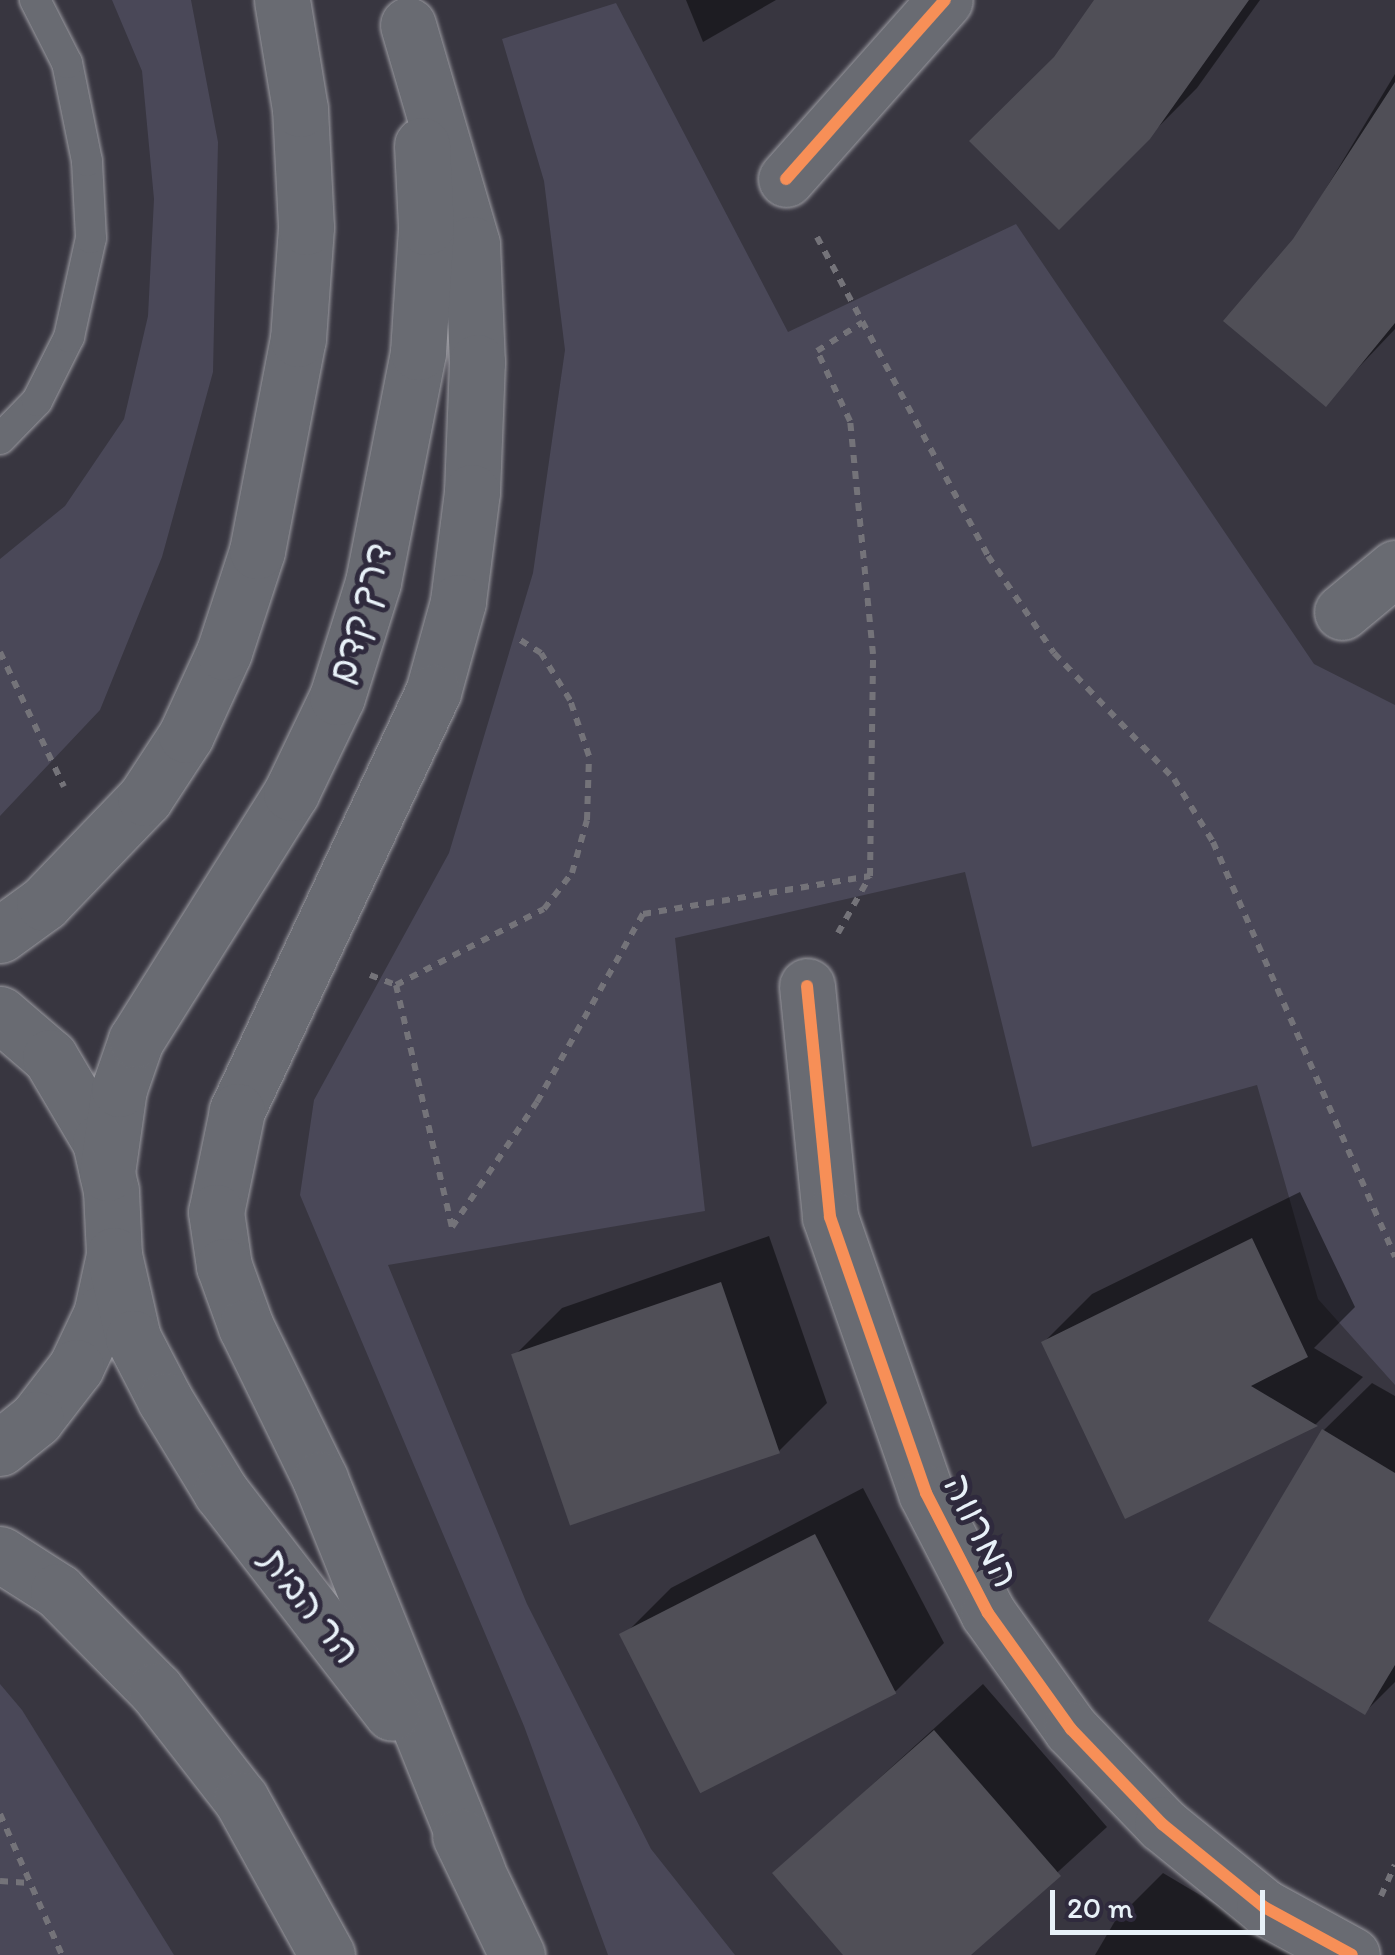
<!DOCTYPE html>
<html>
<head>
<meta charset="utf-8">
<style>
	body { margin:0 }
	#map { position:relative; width:1395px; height:1955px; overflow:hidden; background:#383640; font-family:Itim,"Playpen Sans Hebrew",sans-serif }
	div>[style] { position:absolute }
	.green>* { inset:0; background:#4a4858 }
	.shadow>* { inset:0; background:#0007 }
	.building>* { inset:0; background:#504f57; transform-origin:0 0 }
	.path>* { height:6px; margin-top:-3px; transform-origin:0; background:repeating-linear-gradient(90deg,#747379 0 8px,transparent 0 16px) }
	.roads { filter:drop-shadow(0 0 2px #9c9ca2) drop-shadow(0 0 2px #9c9ca2) }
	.service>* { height:30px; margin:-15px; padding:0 15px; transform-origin:15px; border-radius:15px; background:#696b72 }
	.minor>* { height:55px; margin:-27.5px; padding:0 27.5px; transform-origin:27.5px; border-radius:27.5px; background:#696b72 }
	.secondary>* { height:55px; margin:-27.5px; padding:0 27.5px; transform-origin:27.5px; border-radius:27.5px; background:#696b72 }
	.cycleway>* { height:12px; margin:-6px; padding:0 6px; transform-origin:6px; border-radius:6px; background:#f78f57 }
	span { translate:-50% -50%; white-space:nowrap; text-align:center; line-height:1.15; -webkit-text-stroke:10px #2f2a3d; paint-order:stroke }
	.street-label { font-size:38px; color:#e8f1f8 }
	.scale { position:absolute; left:1050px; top:1890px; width:215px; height:45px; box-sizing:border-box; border:5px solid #e8f1f8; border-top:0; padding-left:12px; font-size:30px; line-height:35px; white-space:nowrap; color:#e8f1f8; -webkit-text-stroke:8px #2f2a3d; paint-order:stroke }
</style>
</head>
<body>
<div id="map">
	<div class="green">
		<i style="clip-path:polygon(112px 0,191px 0,218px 142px,213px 372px,162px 557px,100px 710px,0 816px,0 559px,65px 506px,124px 419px,148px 316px,154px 199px,142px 71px)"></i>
		<i style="clip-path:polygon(616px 3px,788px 332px,1016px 224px,1314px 664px,1395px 705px,1395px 1385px,1318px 1299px,1257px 1085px,1032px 1147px,965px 872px,675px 938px,705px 1211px,388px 1265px,527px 1604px,651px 1849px,735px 1955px,608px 1955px,524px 1726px,300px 1195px,314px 1100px,449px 853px,533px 573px,565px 350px,544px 181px,502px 39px)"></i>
		<i style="clip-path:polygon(0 1684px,22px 1710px,174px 1955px,0 1955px)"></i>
	</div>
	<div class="shadow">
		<i style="clip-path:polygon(686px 0,776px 0,703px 42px)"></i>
		<i style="clip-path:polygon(1097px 0,1260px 0,1197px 88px,1059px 227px,1056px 58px)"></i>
		<i style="clip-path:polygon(1395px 74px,1395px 329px,1325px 403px,1295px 240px)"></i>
		<i style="clip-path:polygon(1300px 1192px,1355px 1307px,1314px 1348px,1363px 1377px,1316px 1424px,1126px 1516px,1044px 1342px,1092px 1294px)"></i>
		<i style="clip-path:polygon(769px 1236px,827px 1403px,779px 1451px,514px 1356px,562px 1308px)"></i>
		<i style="clip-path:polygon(1372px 1383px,1395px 1396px,1395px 1682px,1365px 1712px,1324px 1430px)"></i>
		<i style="clip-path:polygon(863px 1488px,944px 1643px,896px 1691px,623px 1636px,671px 1588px)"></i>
		<i style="clip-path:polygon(983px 1684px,1107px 1827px,967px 1955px,846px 1955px,775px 1873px)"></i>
		<i style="clip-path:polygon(1163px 1873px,1301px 1955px,1095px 1955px,1115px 1921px)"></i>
	</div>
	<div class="building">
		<i style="clip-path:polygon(1094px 0,1249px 0,1150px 139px,1059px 230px,969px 141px,1054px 57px)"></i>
		<i style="clip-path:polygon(1395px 82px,1395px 323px,1326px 407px,1223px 321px,1293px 239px)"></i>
		<i style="clip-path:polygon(1252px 1238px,1308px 1357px,1251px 1386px,1318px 1426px,1125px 1519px,1041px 1342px)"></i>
		<i style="left:721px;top:1282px;width:181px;height:222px;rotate:71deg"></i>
		<i style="clip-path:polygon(1322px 1429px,1395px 1473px,1395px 1665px,1365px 1715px,1208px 1621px)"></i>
		<i style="left:815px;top:1534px;width:179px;height:220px;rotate:63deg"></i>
		<i style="clip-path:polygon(934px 1730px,1061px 1876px,971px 1955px,843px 1955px,772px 1873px)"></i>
	</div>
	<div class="path">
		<i style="left:817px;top:237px;width:362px;rotate:61.8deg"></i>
		<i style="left:988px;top:556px;width:117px;rotate:55.8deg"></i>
		<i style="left:1054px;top:653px;width:174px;rotate:46.4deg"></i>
		<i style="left:1174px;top:779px;width:74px;rotate:58.2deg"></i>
		<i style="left:1213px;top:842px;width:453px;rotate:66.3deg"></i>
		<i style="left:0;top:652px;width:149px;rotate:64.6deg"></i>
		<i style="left:838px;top:933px;width:65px;rotate:-60.7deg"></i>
		<i style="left:870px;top:876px;width:222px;rotate:-89.2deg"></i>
		<i style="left:873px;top:654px;width:234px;rotate:-95.6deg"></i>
		<i style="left:850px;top:421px;width:77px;rotate:-115.2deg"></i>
		<i style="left:817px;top:351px;width:54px;rotate:-32.2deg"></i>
		<i style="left:370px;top:975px;width:28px;rotate:21deg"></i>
		<i style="left:396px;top:985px;width:248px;rotate:77deg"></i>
		<i style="left:452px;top:1227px;width:151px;rotate:-55.8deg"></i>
		<i style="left:537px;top:1102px;width:216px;rotate:-60.6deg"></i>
		<i style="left:643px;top:914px;width:230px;rotate:-9.5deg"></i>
		<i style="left:396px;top:985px;width:166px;rotate:-27.2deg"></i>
		<i style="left:544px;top:909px;width:46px;rotate:-52.1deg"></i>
		<i style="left:572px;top:873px;width:55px;rotate:-74.2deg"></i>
		<i style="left:587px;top:820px;width:64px;rotate:-88.2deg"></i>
		<i style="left:589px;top:756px;width:59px;rotate:-108.7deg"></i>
		<i style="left:570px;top:700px;width:55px;rotate:-121.7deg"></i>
		<i style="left:541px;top:653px;width:28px;rotate:-148deg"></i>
		<i style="left:0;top:1814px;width:154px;rotate:66.3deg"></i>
		<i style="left:0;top:1881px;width:32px;rotate:4deg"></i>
		<i style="left:1381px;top:1896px;width:34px;rotate:-66deg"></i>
	</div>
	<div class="roads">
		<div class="service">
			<i style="left:0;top:439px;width:53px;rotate:-45.8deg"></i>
			<i style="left:37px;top:401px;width:72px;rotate:-63.4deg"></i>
			<i style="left:69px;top:337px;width:101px;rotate:-77.5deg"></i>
			<i style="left:91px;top:238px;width:77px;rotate:-93deg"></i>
			<i style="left:87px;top:161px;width:100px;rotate:-101.5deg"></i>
			<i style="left:67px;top:63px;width:71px;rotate:-116.9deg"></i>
		</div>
		<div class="minor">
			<i style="left:786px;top:179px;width:239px;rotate:-48.4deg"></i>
			<i style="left:1342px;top:612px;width:69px;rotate:-39.7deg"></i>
			<i style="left:807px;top:986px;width:232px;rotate:84.3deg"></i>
			<i style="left:830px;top:1217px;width:292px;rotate:70.8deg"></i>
			<i style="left:926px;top:1493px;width:135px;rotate:62.7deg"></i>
			<i style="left:988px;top:1613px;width:143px;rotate:54.4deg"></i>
			<i style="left:1071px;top:1729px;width:132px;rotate:46.2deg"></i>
			<i style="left:1162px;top:1824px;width:132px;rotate:39.1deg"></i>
			<i style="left:1264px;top:1907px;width:100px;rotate:28.6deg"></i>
		</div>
		<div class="secondary">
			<i style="left:408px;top:25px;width:228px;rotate:73.7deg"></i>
			<i style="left:472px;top:244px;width:118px;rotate:87.6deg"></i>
			<i style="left:477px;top:362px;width:130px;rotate:92.2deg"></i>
			<i style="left:472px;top:492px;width:111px;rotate:97.3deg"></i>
			<i style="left:458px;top:602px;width:93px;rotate:105.5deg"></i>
			<i style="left:433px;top:692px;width:463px;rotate:115.1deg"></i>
			<i style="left:237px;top:1111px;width:103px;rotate:101.7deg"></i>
			<i style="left:216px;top:1212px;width:55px;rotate:81.6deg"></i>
			<i style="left:224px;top:1266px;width:65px;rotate:70.2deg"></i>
			<i style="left:246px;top:1327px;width:169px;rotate:64deg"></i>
			<i style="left:320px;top:1479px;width:421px;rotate:68.1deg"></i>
			<i style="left:0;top:935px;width:54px;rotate:-36deg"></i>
			<i style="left:44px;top:903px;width:146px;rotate:-46.1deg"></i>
			<i style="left:145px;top:798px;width:75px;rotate:-56.9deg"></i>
			<i style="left:186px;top:735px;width:91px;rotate:-65.4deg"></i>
			<i style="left:224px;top:652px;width:106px;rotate:-71.9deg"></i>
			<i style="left:257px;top:551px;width:216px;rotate:-79.1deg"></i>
			<i style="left:298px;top:339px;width:112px;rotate:-85.9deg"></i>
			<i style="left:306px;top:227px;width:118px;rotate:-92.9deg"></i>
			<i style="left:300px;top:109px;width:110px;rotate:-99.4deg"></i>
			<i style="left:0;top:1014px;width:66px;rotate:40.7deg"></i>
			<i style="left:50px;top:1057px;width:99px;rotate:59.5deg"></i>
			<i style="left:100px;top:1142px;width:50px;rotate:77.3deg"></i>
			<i style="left:111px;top:1191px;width:64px;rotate:87.3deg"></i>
			<i style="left:114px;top:1255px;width:60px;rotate:102.4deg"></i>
			<i style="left:101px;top:1314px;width:59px;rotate:115.3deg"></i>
			<i style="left:76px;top:1367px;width:66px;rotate:127.6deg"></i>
			<i style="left:36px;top:1419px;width:46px;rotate:141.1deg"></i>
			<i style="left:107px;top:1173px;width:85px;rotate:-81.9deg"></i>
			<i style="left:119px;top:1089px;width:52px;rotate:-70.9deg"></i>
			<i style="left:136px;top:1040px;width:292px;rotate:-57.9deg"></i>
			<i style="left:291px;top:793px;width:106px;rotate:-64.4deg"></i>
			<i style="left:337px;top:697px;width:121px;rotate:-72.6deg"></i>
			<i style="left:373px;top:582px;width:234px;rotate:-78.9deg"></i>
			<i style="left:418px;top:352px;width:125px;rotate:-86.3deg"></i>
			<i style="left:426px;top:227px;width:82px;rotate:-92.8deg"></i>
			<i style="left:114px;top:1255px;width:85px;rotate:77.1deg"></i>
			<i style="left:133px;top:1338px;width:70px;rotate:62.7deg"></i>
			<i style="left:165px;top:1400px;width:108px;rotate:58.7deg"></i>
			<i style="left:221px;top:1492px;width:279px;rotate:52.3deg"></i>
			<i style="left:0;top:1554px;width:69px;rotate:32.5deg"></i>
			<i style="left:58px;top:1591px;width:139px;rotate:45.3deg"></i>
			<i style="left:156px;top:1690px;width:138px;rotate:52.1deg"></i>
			<i style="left:241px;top:1799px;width:178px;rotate:61.1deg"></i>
			<i style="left:460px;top:1836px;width:132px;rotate:64.4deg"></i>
		</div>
	</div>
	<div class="cycleway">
		<i style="left:786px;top:179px;width:239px;rotate:-48.4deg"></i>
		<i style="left:807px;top:986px;width:232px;rotate:84.3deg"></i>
		<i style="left:830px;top:1217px;width:292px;rotate:70.8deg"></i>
		<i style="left:926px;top:1493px;width:135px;rotate:62.7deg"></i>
		<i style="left:988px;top:1613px;width:143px;rotate:54.4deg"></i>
		<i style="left:1071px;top:1729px;width:132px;rotate:46.2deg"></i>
		<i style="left:1162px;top:1824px;width:132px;rotate:39.1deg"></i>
		<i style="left:1264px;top:1907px;width:100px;rotate:28.6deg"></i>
	</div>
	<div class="street-label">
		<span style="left:360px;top:613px;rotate:-74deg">דרך קדם</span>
		<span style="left:981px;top:1531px;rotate:63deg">המרווה</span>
		<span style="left:310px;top:1606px;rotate:52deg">הר הבית</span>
	</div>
	<div class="scale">20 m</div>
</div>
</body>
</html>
